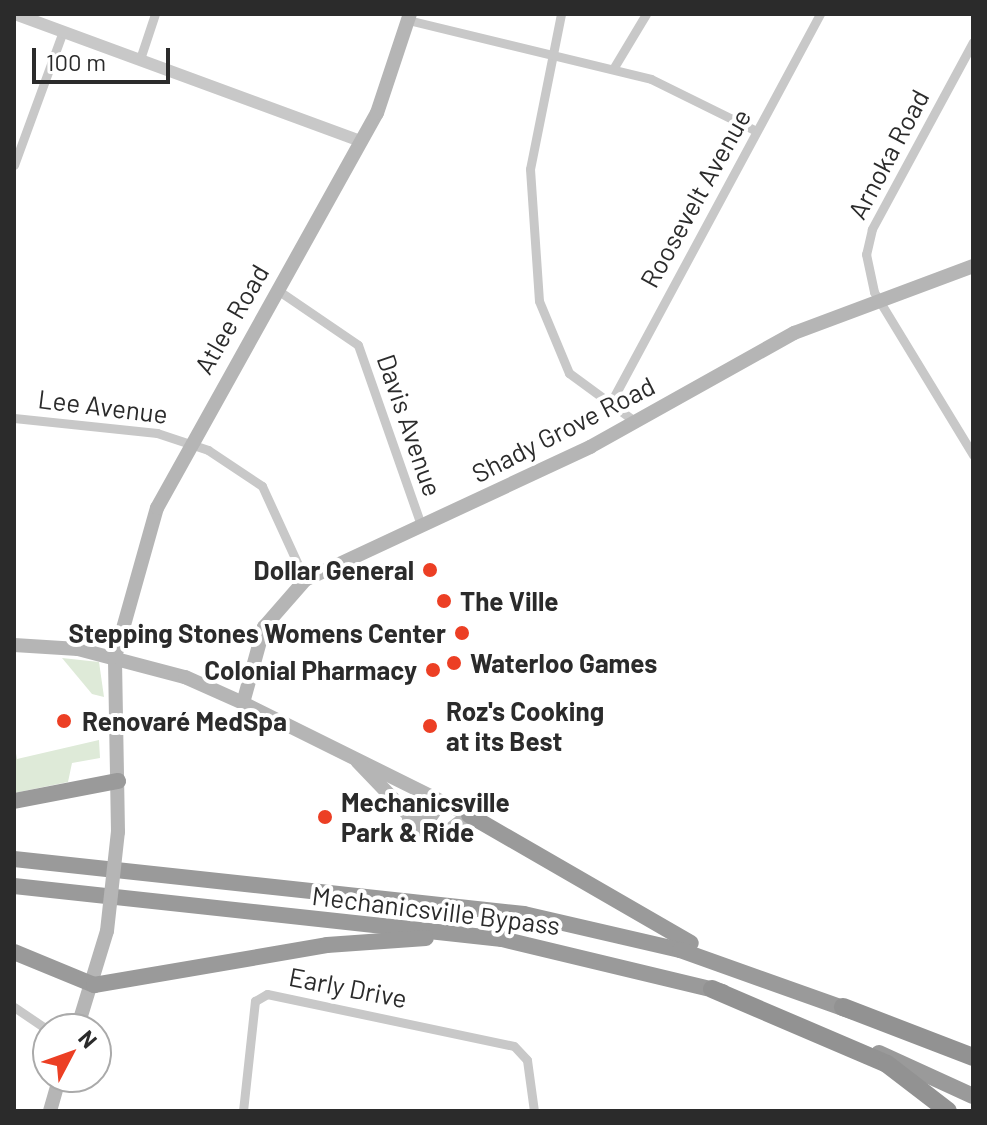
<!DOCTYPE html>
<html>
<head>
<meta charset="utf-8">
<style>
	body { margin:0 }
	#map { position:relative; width:987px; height:1125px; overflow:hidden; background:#fff; font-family:Barlow,sans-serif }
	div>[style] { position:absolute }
	.green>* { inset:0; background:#deead8 }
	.minor>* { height:9px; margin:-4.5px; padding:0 4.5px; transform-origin:4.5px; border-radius:4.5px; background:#c8c8c8 }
	.tertiary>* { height:12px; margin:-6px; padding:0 6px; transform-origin:6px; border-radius:6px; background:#c8c8c8 }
	.secondary>* { height:14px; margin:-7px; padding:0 7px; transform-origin:7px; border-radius:7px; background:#b5b5b5 }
	.trunk>* { height:16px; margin:-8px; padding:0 8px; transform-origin:8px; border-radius:8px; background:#9a9a9a }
	.motorway>* { height:18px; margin:-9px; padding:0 9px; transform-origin:9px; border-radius:9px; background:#929292 }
	.secondary-bridge>* { height:14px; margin:-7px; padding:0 7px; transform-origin:7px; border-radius:7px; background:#b5b5b5 }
	.dots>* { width:22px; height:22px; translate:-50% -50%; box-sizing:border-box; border:4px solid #fff; border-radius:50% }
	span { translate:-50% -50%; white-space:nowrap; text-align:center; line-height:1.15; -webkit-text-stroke:8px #fff; paint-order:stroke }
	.street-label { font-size:26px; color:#2b2b2b }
	.poi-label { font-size:26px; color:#2b2b2b; font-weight:700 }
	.right { translate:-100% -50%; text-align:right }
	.left { translate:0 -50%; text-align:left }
	.frame { position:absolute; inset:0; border:16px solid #2b2b2b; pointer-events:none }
	.north { position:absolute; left:32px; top:1013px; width:80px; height:80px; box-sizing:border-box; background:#fff; border:2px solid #aaa; border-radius:50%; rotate:49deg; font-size:22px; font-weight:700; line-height:32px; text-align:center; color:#2b2b2b }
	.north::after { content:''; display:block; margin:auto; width:28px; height:36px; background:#ec3f24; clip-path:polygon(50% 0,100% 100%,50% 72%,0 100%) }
	.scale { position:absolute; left:32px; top:48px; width:138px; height:36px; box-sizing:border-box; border:4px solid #2b2b2b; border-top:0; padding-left:10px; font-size:24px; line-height:28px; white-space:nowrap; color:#2b2b2b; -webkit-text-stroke:6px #fff; paint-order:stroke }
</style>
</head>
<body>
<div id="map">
	<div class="green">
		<i style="clip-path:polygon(62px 658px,99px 662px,104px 697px,92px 694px)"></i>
		<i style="clip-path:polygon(99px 740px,100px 758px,72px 763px,68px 782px,14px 793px,14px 742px,17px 759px)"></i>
	</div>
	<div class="minor">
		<i style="left:561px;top:14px;width:158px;rotate:101.3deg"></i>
		<i style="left:530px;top:169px;width:132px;rotate:86.1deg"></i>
		<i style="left:539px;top:301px;width:78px;rotate:67.4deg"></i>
		<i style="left:569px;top:373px;width:83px;rotate:36.2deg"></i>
		<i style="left:408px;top:20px;width:250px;rotate:13.6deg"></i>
		<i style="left:651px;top:79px;width:117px;rotate:26.3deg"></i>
		<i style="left:973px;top:42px;width:213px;rotate:118.4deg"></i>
		<i style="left:872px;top:229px;width:26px;rotate:103deg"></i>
		<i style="left:866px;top:254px;width:39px;rotate:78deg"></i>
		<i style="left:874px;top:292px;width:191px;rotate:58.7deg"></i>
		<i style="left:140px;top:59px;width:47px;rotate:-71.6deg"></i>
		<i style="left:613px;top:69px;width:64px;rotate:-59deg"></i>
		<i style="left:14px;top:165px;width:143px;rotate:-69.9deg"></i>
		<i style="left:276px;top:289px;width:99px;rotate:34.3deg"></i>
		<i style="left:358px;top:345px;width:191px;rotate:70.7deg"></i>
		<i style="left:610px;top:404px;width:443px;rotate:-61.7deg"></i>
		<i style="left:14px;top:418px;width:144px;rotate:6deg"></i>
		<i style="left:157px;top:433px;width:54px;rotate:18.4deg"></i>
		<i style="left:208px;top:450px;width:65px;rotate:33.7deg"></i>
		<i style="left:262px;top:486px;width:103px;rotate:65.4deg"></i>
		<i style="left:14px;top:1007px;width:41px;rotate:34.1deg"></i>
		<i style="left:243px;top:1111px;width:111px;rotate:-83.8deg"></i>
		<i style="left:255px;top:1001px;width:14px;rotate:-30deg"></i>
		<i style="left:267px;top:994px;width:252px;rotate:11.9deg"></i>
		<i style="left:514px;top:1046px;width:19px;rotate:47deg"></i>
		<i style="left:527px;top:1060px;width:51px;rotate:82.2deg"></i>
	</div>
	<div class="tertiary">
		<i style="left:15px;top:14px;width:369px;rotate:20.2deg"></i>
	</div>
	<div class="secondary">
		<i style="left:14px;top:645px;width:64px;rotate:3.6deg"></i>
		<i style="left:78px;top:649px;width:111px;rotate:14.7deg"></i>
		<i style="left:185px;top:677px;width:64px;rotate:24.1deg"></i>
		<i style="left:243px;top:703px;width:252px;rotate:26.4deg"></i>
		<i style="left:469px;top:815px;width:24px;rotate:142deg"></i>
		<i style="left:450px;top:830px;width:27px;rotate:180deg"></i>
		<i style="left:423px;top:830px;width:95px;rotate:-133.7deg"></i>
		<i style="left:243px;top:703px;width:79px;rotate:-74.6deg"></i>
		<i style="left:264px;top:627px;width:62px;rotate:-48.9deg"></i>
		<i style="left:305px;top:580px;width:315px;rotate:-25deg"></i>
		<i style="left:590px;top:447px;width:234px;rotate:-29.2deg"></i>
		<i style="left:794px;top:333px;width:191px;rotate:-20.5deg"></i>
		<i style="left:409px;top:820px;width:20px;rotate:-3deg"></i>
		<i style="left:429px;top:819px;width:21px;rotate:-55deg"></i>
		<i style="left:118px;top:832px;width:175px;rotate:-91deg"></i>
		<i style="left:115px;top:657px;width:155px;rotate:-74.3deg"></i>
		<i style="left:157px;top:508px;width:452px;rotate:-60.9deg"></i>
		<i style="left:377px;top:113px;width:104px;rotate:-71.6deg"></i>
		<i style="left:77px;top:1029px;width:102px;rotate:-73deg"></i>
		<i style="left:50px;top:1111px;width:35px;rotate:-74deg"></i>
	</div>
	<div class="trunk">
		<i style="left:14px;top:801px;width:106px;rotate:-10.9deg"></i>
		<i style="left:469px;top:815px;width:256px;rotate:30deg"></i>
		<i style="left:14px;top:859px;width:513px;rotate:6.16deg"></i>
		<i style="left:524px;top:914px;width:160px;rotate:13deg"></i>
		<i style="left:680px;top:950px;width:185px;rotate:19.6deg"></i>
		<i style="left:14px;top:886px;width:491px;rotate:6.2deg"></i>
		<i style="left:502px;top:939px;width:227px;rotate:13.5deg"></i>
		<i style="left:14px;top:952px;width:87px;rotate:22.4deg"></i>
		<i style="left:94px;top:985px;width:236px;rotate:-9.7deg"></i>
		<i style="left:327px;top:945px;width:99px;rotate:-4deg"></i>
		<i style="left:879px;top:1053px;width:103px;rotate:24.6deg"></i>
	</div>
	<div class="motorway">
		<i style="left:712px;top:989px;width:190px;rotate:23.2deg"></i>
		<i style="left:887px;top:1064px;width:77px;rotate:37.6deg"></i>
		<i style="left:843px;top:1007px;width:139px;rotate:21deg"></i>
	</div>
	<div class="secondary-bridge">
		<i style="left:107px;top:931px;width:100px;rotate:-83.7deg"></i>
	</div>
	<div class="dots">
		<i style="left:430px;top:570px;background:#ec3f24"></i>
		<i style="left:444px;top:601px;background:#ec3f24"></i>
		<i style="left:462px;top:633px;background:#ec3f24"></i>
		<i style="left:454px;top:663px;background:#ec3f24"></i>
		<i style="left:433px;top:670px;background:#ec3f24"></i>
		<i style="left:64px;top:721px;background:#ec3f24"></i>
		<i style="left:430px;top:726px;background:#ec3f24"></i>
		<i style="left:325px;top:817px;background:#ec3f24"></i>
	</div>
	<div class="street-label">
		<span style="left:888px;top:154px;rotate:-62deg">Arnoka Road</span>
		<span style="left:695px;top:198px;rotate:-61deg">Roosevelt Avenue</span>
		<span style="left:231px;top:319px;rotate:-60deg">Atlee Road</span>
		<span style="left:103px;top:406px;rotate:7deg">Lee Avenue</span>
		<span style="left:410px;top:425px;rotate:71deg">Davis Avenue</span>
		<span style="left:563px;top:429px;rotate:-27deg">Shady Grove Road</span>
		<span style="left:436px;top:910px;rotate:7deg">Mechanicsville Bypass</span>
		<span style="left:348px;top:987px;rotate:11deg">Early Drive</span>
	</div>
	<div class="poi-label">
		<span class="right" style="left:414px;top:570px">Dollar General</span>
		<span class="left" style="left:460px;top:601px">The Ville</span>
		<span class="right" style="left:446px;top:633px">Stepping Stones Womens Center</span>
		<span class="left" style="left:470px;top:663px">Waterloo Games</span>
		<span class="right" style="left:417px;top:670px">Colonial Pharmacy</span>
		<span class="left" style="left:446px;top:726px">Roz's Cooking<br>at its Best</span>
		<span class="left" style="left:82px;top:721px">Renovaré MedSpa</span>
		<span class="left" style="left:341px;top:817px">Mechanicsville<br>Park &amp; Ride</span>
	</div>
	<div class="frame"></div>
	<div class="north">N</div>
	<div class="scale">100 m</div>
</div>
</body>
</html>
